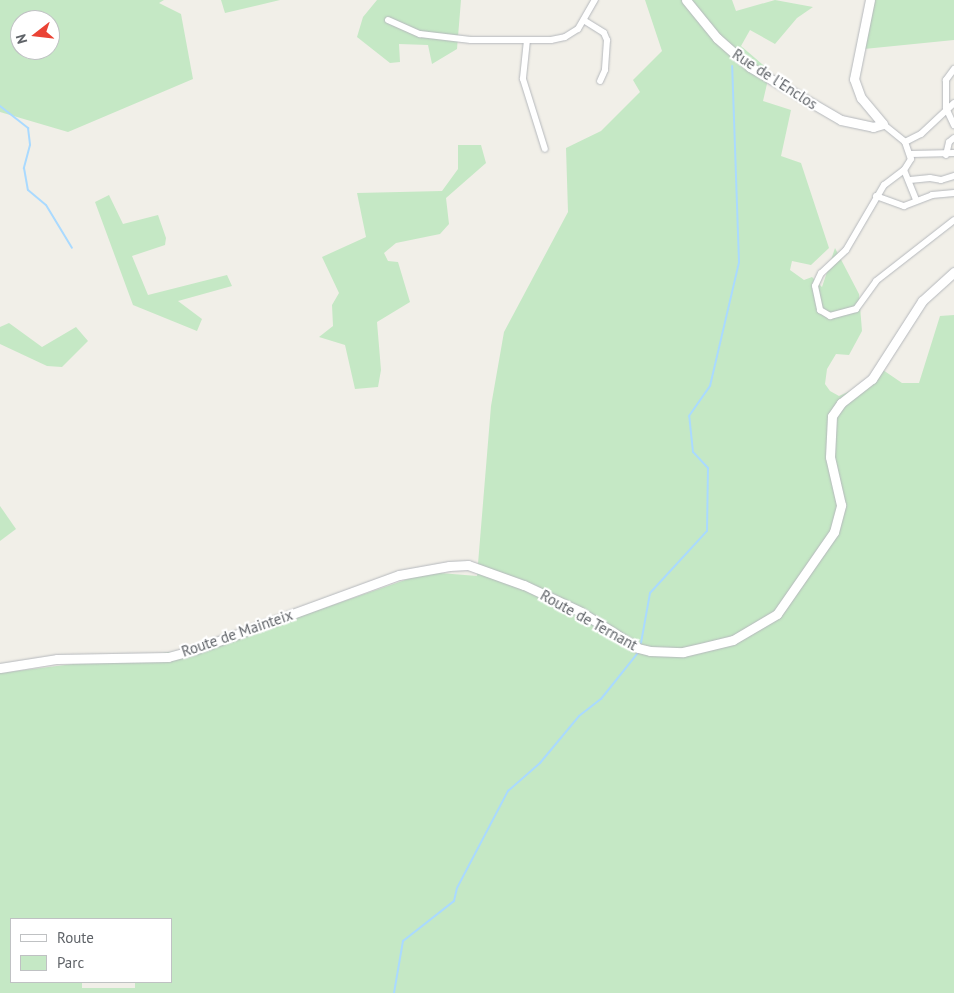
<!DOCTYPE html>
<html>
<head>
<meta charset="utf-8">
<style>
	body { margin:0 }
	#map { position:relative; width:954px; height:993px; overflow:hidden; background:#f1efe8; font-family:"PT Sans",sans-serif }
	div>[style] { position:absolute }
	.green>* { inset:0; background:#c5e8c5 }
	.stream>* { height:2px; margin:-1px; padding:0 1px; transform-origin:1px; border-radius:1px; background:#aadaff }
	.roads { filter:drop-shadow(0 0 1px #b5b8bc) drop-shadow(0 0 1px #b5b8bc) }
	.street>* { height:6px; margin:-3px; padding:0 3px; transform-origin:3px; border-radius:3px; background:#fff }
	.secondary>* { height:9px; margin:-4.5px; padding:0 4.5px; transform-origin:4.5px; border-radius:4.5px; background:#fff }
	span { translate:-50% -50%; white-space:nowrap; text-align:center; line-height:1.15; -webkit-text-stroke:4.5px #fff; paint-order:stroke }
	.street-label { font-size:15px; color:#5f6368 }
	.legend { position:absolute; left:10px; top:918px; width:162px; height:65px; box-sizing:border-box; background:#fff; border:1px solid #bfc1c3; margin:0; padding:6px 9px; list-style:none; font-size:15px; color:#5f6368 }
	.legend li { display:flex; align-items:center; gap:10px; height:25px }
	.legend b { width:25px; border:1px solid #bfc1c3 }
	.north { position:absolute; left:10px; top:10px; width:50px; height:50px; box-sizing:border-box; background:#fff; border:1px solid #bfc1c3; border-radius:50%; rotate:254deg; font-size:14px; font-weight:700; line-height:20px; text-align:center; color:#5f6368 }
	.north::after { content:''; display:block; margin:auto; width:18px; height:22px; background:#ea4335; clip-path:polygon(50% 0,100% 100%,50% 72%,0 100%) }
</style>
</head>
<body>
<div id="map">
	<div class="green">
		<i style="clip-path:polygon(evenodd,0 0,164px 0,159px 3px,181px 14px,193px 79px,68px 132px,0 112px,0 0,20px 20px,50px 20px,50px 50px,20px 50px,20px 20px)"></i>
		<i style="clip-path:polygon(221px 0,280px 0,225px 13px)"></i>
		<i style="clip-path:polygon(377px 0,461px 0,457px 49px,432px 64px,428px 45px,399px 44px,400px 62px,390px 63px,357px 37px,363px 17px)"></i>
		<i style="clip-path:polygon(evenodd,645px 0,732px 0,736px 11px,775px 0,813px 7px,797px 18px,775px 44px,750px 30px,741px 46px,770px 71px,763px 101px,791px 110px,781px 156px,801px 163px,829px 248px,811px 265px,792px 261px,790px 270px,804px 280px,812px 277px,822px 287px,835px 248px,859px 294px,862px 331px,849px 355px,836px 354px,827px 369px,825px 384px,830px 391px,839px 396px,859px 387px,883px 370px,902px 383px,919px 383px,940px 316px,954px 315px,954px 993px,0 993px,0 673px,211px 647px,428px 572px,477px 576px,491px 406px,504px 332px,568px 212px,566px 148px,601px 131px,640px 92px,633px 80px,662px 51px,645px 0,11px 919px,171px 919px,171px 982px,135px 982px,135px 988px,82px 988px,82px 982px,11px 982px,11px 919px)"></i>
		<i style="clip-path:polygon(875px 0,954px 0,954px 40px,864px 49px)"></i>
		<i style="clip-path:polygon(458px 145px,481px 145px,486px 163px,446px 198px,449px 224px,440px 234px,396px 243px,384px 253px,388px 261px,398px 262px,410px 302px,377px 322px,381px 370px,378px 387px,355px 389px,345px 345px,319px 337px,333px 326px,332px 305px,339px 293px,322px 257px,366px 237px,357px 193px,442px 191px,458px 169px)"></i>
		<i style="clip-path:polygon(109px 195px,123px 224px,158px 215px,166px 238px,165px 245px,132px 256px,148px 295px,227px 275px,232px 286px,178px 301px,202px 319px,197px 331px,133px 305px,95px 202px)"></i>
		<i style="clip-path:polygon(9px 323px,42px 347px,76px 327px,88px 341px,62px 367px,47px 366px,0 344px,0 327px)"></i>
		<i style="clip-path:polygon(0 506px,16px 529px,0 541px)"></i>
	</div>
	<div class="stream">
		<i style="left:0;top:106px;width:36px;rotate:38deg"></i>
		<i style="left:28px;top:128px;width:17px;rotate:83deg"></i>
		<i style="left:30px;top:145px;width:24px;rotate:105deg"></i>
		<i style="left:24px;top:168px;width:22px;rotate:80deg"></i>
		<i style="left:28px;top:190px;width:23px;rotate:40deg"></i>
		<i style="left:46px;top:205px;width:50px;rotate:58.8deg"></i>
		<i style="left:641px;top:643px;width:51px;rotate:-79.8deg"></i>
		<i style="left:650px;top:593px;width:84px;rotate:-47.4deg"></i>
		<i style="left:707px;top:531px;width:63px;rotate:-89.1deg"></i>
		<i style="left:708px;top:468px;width:22px;rotate:-133deg"></i>
		<i style="left:693px;top:452px;width:36px;rotate:-96deg"></i>
		<i style="left:689px;top:416px;width:37px;rotate:-55deg"></i>
		<i style="left:710px;top:386px;width:127px;rotate:-76.8deg"></i>
		<i style="left:739px;top:262px;width:196px;rotate:-92deg"></i>
		<i style="left:394px;top:993px;width:53px;rotate:-80.2deg"></i>
		<i style="left:403px;top:941px;width:65px;rotate:-38.1deg"></i>
		<i style="left:454px;top:901px;width:13px;rotate:-77deg"></i>
		<i style="left:457px;top:888px;width:110px;rotate:-62.3deg"></i>
		<i style="left:508px;top:791px;width:43px;rotate:-41.2deg"></i>
		<i style="left:540px;top:763px;width:61px;rotate:-50.3deg"></i>
		<i style="left:579px;top:716px;width:28px;rotate:-38deg"></i>
		<i style="left:601px;top:699px;width:58px;rotate:-51.3deg"></i>
	</div>
	<div class="roads">
		<div class="street">
			<i style="left:388px;top:20px;width:35px;rotate:24deg"></i>
			<i style="left:420px;top:34px;width:51px;rotate:6.7deg"></i>
			<i style="left:471px;top:40px;width:80px"></i>
			<i style="left:551px;top:40px;width:14px;rotate:-12deg"></i>
			<i style="left:565px;top:37px;width:15px;rotate:-32deg"></i>
			<i style="left:578px;top:29px;width:34px;rotate:-60deg"></i>
			<i style="left:585px;top:21px;width:22px;rotate:32deg"></i>
			<i style="left:604px;top:33px;width:8px;rotate:67deg"></i>
			<i style="left:607px;top:40px;width:30px;rotate:94deg"></i>
			<i style="left:605px;top:70px;width:12px;rotate:114deg"></i>
			<i style="left:527px;top:40px;width:39px;rotate:96deg"></i>
			<i style="left:523px;top:79px;width:73px;rotate:72.6deg"></i>
			<i style="left:954px;top:69px;width:14px;rotate:126deg"></i>
			<i style="left:946px;top:80px;width:28px;rotate:90deg"></i>
			<i style="left:946px;top:108px;width:19px;rotate:65deg"></i>
			<i style="left:883px;top:124px;width:28px;rotate:39deg"></i>
			<i style="left:905px;top:142px;width:18px;rotate:71deg"></i>
			<i style="left:911px;top:159px;width:13px;rotate:122deg"></i>
			<i style="left:904px;top:170px;width:25px;rotate:143deg"></i>
			<i style="left:884px;top:185px;width:75px;rotate:120.3deg"></i>
			<i style="left:846px;top:250px;width:34px;rotate:137deg"></i>
			<i style="left:821px;top:273px;width:14px;rotate:115deg"></i>
			<i style="left:815px;top:286px;width:25px;rotate:78deg"></i>
			<i style="left:820px;top:310px;width:12px;rotate:31deg"></i>
			<i style="left:830px;top:316px;width:27px;rotate:-15deg"></i>
			<i style="left:856px;top:309px;width:34px;rotate:-54deg"></i>
			<i style="left:876px;top:281px;width:99px;rotate:-38deg"></i>
			<i style="left:905px;top:142px;width:18px;rotate:-27deg"></i>
			<i style="left:921px;top:134px;width:45px;rotate:-43.2deg"></i>
			<i style="left:911px;top:154px;width:43px;rotate:-1.3deg"></i>
			<i style="left:946px;top:155px;width:13px;rotate:-77deg"></i>
			<i style="left:949px;top:142px;width:6px;rotate:-39deg"></i>
			<i style="left:904px;top:170px;width:32px;rotate:68deg"></i>
			<i style="left:910px;top:180px;width:20px;rotate:-6deg"></i>
			<i style="left:930px;top:178px;width:11px;rotate:10deg"></i>
			<i style="left:941px;top:180px;width:14px;rotate:-17deg"></i>
			<i style="left:876px;top:196px;width:30px;rotate:20deg"></i>
			<i style="left:904px;top:206px;width:30px;rotate:-21deg"></i>
			<i style="left:932px;top:195px;width:22px;rotate:-5deg"></i>
		</div>
		<div class="secondary">
			<i style="left:686px;top:0;width:49px;rotate:50.8deg"></i>
			<i style="left:717px;top:38px;width:44px;rotate:41.3deg"></i>
			<i style="left:750px;top:67px;width:105px;rotate:30.2deg"></i>
			<i style="left:841px;top:120px;width:33px;rotate:12deg"></i>
			<i style="left:873px;top:127px;width:10px;rotate:-17deg"></i>
			<i style="left:883px;top:124px;width:34px;rotate:-130deg"></i>
			<i style="left:861px;top:98px;width:20px;rotate:-110deg"></i>
			<i style="left:854px;top:79px;width:81px;rotate:-78.6deg"></i>
			<i style="left:0;top:668px;width:58px;rotate:-9deg"></i>
			<i style="left:57px;top:659px;width:111px;rotate:-1deg"></i>
			<i style="left:168px;top:657px;width:27px;rotate:-15deg"></i>
			<i style="left:194px;top:650px;width:218px;rotate:-20.1deg"></i>
			<i style="left:399px;top:575px;width:51px;rotate:-10.2deg"></i>
			<i style="left:449px;top:566px;width:19px;rotate:-3deg"></i>
			<i style="left:468px;top:565px;width:59px;rotate:19.7deg"></i>
			<i style="left:524px;top:585px;width:63px;rotate:25.3deg"></i>
			<i style="left:581px;top:612px;width:67px;rotate:32.3deg"></i>
			<i style="left:638px;top:648px;width:12px;rotate:14deg"></i>
			<i style="left:650px;top:651px;width:33px;rotate:2deg"></i>
			<i style="left:683px;top:652px;width:51px;rotate:-13.5deg"></i>
			<i style="left:733px;top:640px;width:51px;rotate:-30.6deg"></i>
			<i style="left:777px;top:614px;width:100px;rotate:-55.2deg"></i>
			<i style="left:834px;top:532px;width:28px;rotate:-75deg"></i>
			<i style="left:841px;top:505px;width:49px;rotate:-102.9deg"></i>
			<i style="left:830px;top:457px;width:41px;rotate:-87.2deg"></i>
			<i style="left:832px;top:416px;width:16px;rotate:-55deg"></i>
			<i style="left:841px;top:403px;width:39px;rotate:-38deg"></i>
			<i style="left:872px;top:379px;width:93px;rotate:-57.3deg"></i>
			<i style="left:922px;top:301px;width:43px;rotate:-42.2deg"></i>
		</div>
	</div>
	<div class="street-label">
		<span style="left:775px;top:79px;rotate:33deg">Rue de l'Enclos</span>
		<span style="left:589px;top:620px;rotate:29deg">Route de Ternant</span>
		<span style="left:237px;top:633px;rotate:-19deg">Route de Mainteix</span>
	</div>
	<ul class="legend">
	<li><b style="height:6px;background:#fff"></b>Route</li>
	<li><b style="height:14px;background:#c5e8c5"></b>Parc</li>
	</ul>
	<div class="north">N</div>
</div>
</body>
</html>
